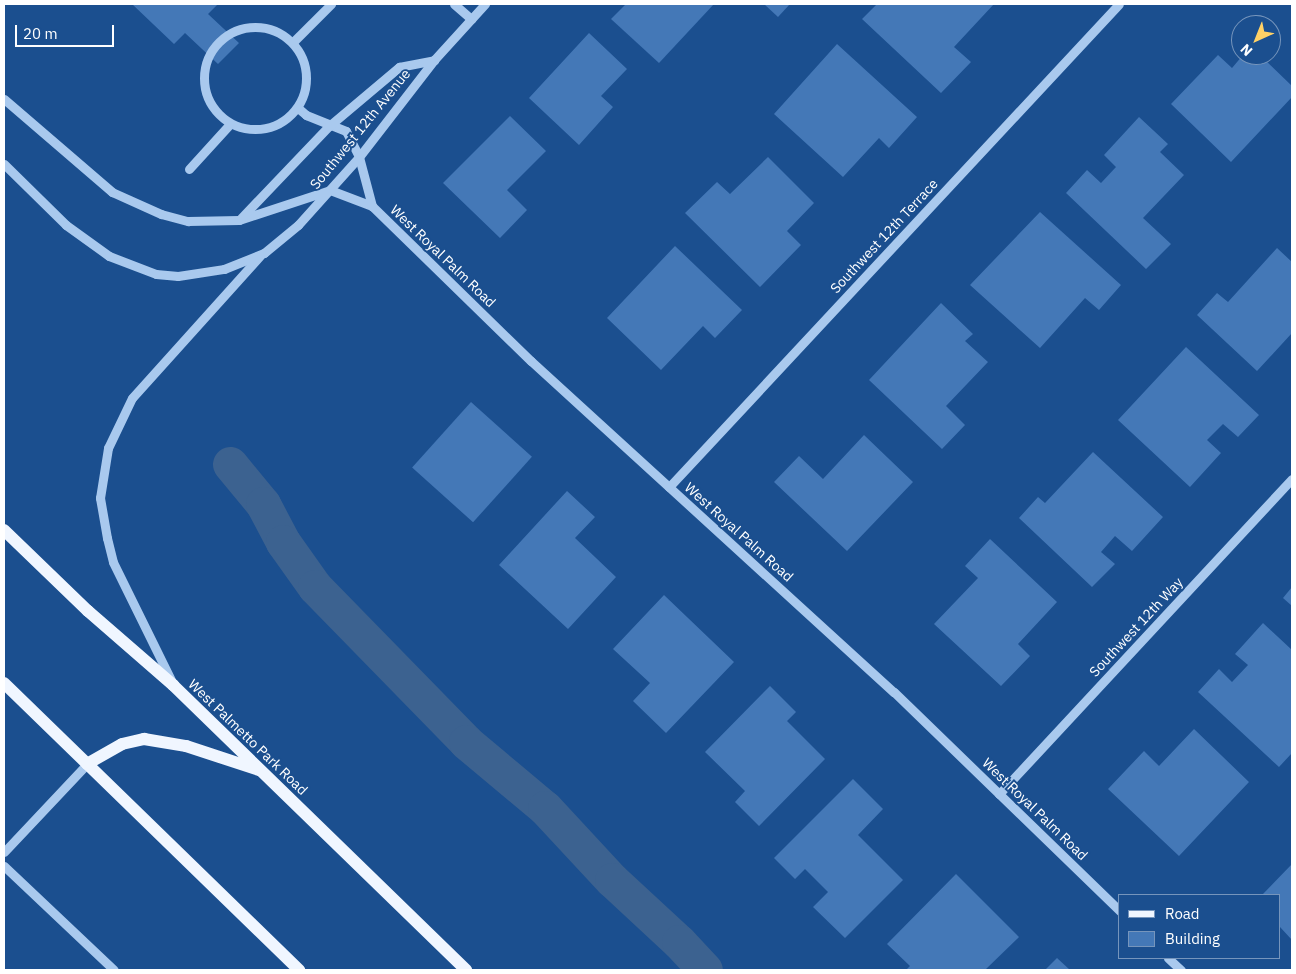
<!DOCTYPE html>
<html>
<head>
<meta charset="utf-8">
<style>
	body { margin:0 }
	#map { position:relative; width:1296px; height:974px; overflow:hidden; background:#1b4f8f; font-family:"IBM Plex Sans",sans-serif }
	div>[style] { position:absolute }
	.canal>* { height:35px; margin:-17.5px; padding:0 17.5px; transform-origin:17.5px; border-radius:17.5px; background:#3c6290 }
	.building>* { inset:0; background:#4478b7; transform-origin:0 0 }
	.minor>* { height:9px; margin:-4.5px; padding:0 4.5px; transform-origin:4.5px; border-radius:4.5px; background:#a9c9ee }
	.minor>.ring { margin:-4.5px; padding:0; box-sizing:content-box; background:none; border:9px solid #a9c9ee; border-radius:50% }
	.major>* { height:12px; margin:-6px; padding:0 6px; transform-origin:6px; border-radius:6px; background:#f0f6ff }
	span { translate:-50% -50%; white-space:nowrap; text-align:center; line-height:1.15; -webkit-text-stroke:4px #1b4f8f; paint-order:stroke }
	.street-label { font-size:14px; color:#fff }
	.frame { position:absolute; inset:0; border:5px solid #fff; pointer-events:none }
	.legend { position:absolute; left:1118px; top:894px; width:162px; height:65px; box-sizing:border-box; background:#1b4f8f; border:1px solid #7695bc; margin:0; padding:6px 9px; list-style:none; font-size:15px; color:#fff }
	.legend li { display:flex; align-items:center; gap:10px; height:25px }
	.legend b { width:25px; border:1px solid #7695bc }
	.north { position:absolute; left:1231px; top:15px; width:50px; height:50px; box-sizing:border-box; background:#1b4f8f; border:1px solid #7695bc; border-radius:50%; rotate:224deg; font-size:14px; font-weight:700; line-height:20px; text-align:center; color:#fff }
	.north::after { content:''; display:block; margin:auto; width:18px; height:22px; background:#ffd166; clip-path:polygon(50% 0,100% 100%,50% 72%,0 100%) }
	.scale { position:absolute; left:15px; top:25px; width:99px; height:22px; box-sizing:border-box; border:2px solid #fff; border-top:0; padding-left:6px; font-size:15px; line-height:18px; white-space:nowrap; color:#fff; -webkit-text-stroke:4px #1b4f8f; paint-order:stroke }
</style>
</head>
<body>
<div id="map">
	<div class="canal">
		<i style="left:230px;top:464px;width:52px;rotate:50.5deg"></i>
		<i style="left:263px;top:504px;width:43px;rotate:62.2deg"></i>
		<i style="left:283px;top:542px;width:55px;rotate:54.6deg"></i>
		<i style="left:315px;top:587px;width:216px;rotate:45.7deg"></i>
		<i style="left:466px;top:742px;width:103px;rotate:39.9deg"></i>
		<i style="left:545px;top:808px;width:98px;rotate:47.1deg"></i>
		<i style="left:612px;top:880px;width:91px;rotate:42.8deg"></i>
		<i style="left:679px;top:942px;width:38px;rotate:47deg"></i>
	</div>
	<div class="building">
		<i style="clip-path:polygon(132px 4px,218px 4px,208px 14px,239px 43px,218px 64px,185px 33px,174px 44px)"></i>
		<i style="clip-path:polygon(626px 4px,714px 4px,659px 63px,611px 19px)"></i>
		<i style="clip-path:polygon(764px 4px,790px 4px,778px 17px)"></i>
		<i style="clip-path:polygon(877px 4px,994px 4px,954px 47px,971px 62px,941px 93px,862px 19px)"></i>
		<i style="clip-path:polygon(589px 33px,627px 69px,601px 96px,613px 107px,579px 145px,529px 98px)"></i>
		<i style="clip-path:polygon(837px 44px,917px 117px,889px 148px,879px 138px,843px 177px,774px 114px)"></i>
		<i style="clip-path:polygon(1218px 55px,1232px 68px,1243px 55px,1260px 55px,1292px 86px,1292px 97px,1231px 162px,1171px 104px)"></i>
		<i style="clip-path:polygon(510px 116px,546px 151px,507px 190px,527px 210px,500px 238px,443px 183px)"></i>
		<i style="clip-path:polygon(1139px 117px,1168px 144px,1160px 152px,1184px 175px,1143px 218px,1171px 244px,1146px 269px,1066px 193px,1087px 170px,1101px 183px,1116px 167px,1104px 155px)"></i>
		<i style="clip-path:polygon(768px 157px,814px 203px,787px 231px,801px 245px,760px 287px,685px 213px,717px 182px,730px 194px)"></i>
		<i style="clip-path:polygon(1040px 212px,1121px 285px,1099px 310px,1085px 298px,1040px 348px,970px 285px)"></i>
		<i style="clip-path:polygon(675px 246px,742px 310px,715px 338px,703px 326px,661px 370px,607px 318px)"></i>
		<i style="clip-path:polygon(1277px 248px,1292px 262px,1292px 333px,1257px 371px,1197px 315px,1217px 293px,1228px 302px)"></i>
		<i style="clip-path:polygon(941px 303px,973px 334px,965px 341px,988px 362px,946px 406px,965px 425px,942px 449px,869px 380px)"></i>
		<i style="clip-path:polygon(1186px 347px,1259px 415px,1238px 437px,1223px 424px,1207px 440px,1221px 453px,1190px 487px,1118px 420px)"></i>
		<i style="left:471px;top:402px;width:82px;height:88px;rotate:42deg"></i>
		<i style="clip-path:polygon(864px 435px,913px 482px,847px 551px,774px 482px,799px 456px,823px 479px)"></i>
		<i style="clip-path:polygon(1093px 452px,1163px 517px,1132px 551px,1115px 536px,1101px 552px,1115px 564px,1092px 587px,1019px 518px,1038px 497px,1045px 503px)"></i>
		<i style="clip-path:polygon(567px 491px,595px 517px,575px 538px,616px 577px,568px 629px,499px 565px)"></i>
		<i style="clip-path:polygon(990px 539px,1057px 602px,1018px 644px,1030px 656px,1001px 686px,934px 624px,978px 578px,965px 566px)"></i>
		<i style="clip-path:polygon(1292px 587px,1292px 606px,1283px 598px)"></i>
		<i style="clip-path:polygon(664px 595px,734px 662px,666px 733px,633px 701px,650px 683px,613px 649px)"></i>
		<i style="clip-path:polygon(1263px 623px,1292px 650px,1292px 753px,1279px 767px,1198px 692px,1219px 669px,1232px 682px,1248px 665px,1235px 654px)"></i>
		<i style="clip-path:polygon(770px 686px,796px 712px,787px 721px,825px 759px,759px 826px,735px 802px,745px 791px,705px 752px)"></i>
		<i style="clip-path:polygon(1194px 729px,1249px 782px,1179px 856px,1108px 789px,1144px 751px,1159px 766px)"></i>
		<i style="clip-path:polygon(853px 779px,883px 809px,858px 835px,903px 880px,845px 938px,813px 907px,828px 892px,805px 869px,795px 879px,774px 858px)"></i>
		<i style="clip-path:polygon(1292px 864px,1292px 940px,1280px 927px,1280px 895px,1262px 895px)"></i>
		<i style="clip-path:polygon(956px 874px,1019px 937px,985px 970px,906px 970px,910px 966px,887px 944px)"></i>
		<i style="clip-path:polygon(1057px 958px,1070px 970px,1045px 970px)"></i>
	</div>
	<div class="minor">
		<i style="left:454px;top:4px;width:23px;rotate:41deg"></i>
		<i class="ring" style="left:204px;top:27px;width:93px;height:93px"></i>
		<i style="left:293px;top:42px;width:54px;rotate:-45deg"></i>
		<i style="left:4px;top:99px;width:143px;rotate:40.7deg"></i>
		<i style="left:112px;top:192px;width:54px;rotate:24.2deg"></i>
		<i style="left:161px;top:214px;width:28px;rotate:15deg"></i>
		<i style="left:188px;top:221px;width:51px;rotate:-1.1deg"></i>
		<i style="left:239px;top:220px;width:96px;rotate:-18.2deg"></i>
		<i style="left:330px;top:190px;width:45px;rotate:20.9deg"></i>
		<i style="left:372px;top:206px;width:222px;rotate:44.3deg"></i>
		<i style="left:531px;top:361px;width:491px;rotate:42.4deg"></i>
		<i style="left:894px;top:692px;width:315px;rotate:44.1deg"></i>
		<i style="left:298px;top:108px;width:11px;rotate:41deg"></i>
		<i style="left:306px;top:115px;width:43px;rotate:21.8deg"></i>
		<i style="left:346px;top:131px;width:29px;rotate:63deg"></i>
		<i style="left:359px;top:157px;width:51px;rotate:75.1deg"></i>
		<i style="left:4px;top:164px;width:87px;rotate:44.5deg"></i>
		<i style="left:66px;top:225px;width:53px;rotate:35.8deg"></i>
		<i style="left:109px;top:256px;width:50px;rotate:21deg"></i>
		<i style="left:156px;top:274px;width:22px;rotate:5deg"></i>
		<i style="left:178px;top:276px;width:47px;rotate:-8.7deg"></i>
		<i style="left:224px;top:269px;width:43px;rotate:-21.8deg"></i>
		<i style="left:264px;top:253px;width:44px;rotate:-39.5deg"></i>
		<i style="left:298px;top:225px;width:91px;rotate:-48.1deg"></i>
		<i style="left:359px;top:157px;width:123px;rotate:-52.3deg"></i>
		<i style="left:434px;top:60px;width:76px;rotate:-47.7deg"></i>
		<i style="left:189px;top:169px;width:61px;rotate:-47.7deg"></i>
		<i style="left:241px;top:218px;width:127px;rotate:-46.3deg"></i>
		<i style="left:329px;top:126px;width:92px;rotate:-40.1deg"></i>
		<i style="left:399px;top:67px;width:36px;rotate:-11deg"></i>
		<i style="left:669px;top:487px;width:660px;rotate:-47.03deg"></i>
		<i style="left:171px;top:680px;width:131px;rotate:-116.2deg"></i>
		<i style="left:113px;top:562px;width:25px;rotate:-104deg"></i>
		<i style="left:107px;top:538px;width:41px;rotate:-99.9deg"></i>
		<i style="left:100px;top:498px;width:51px;rotate:-80.9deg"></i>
		<i style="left:108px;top:448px;width:55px;rotate:-64.4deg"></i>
		<i style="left:132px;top:398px;width:191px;rotate:-48deg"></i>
		<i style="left:999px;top:794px;width:430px;rotate:-47.1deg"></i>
		<i style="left:4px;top:852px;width:121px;rotate:-46.7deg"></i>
		<i style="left:4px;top:866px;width:151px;rotate:43.4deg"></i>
		<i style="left:1168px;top:958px;width:18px;rotate:43deg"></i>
	</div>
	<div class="major">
		<i style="left:4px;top:530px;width:117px;rotate:44deg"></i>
		<i style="left:88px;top:611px;width:113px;rotate:41deg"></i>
		<i style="left:173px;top:685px;width:409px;rotate:44.2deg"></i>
		<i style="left:4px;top:683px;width:412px;rotate:44.2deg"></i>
		<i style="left:87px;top:764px;width:40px;rotate:-29.7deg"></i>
		<i style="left:122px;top:744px;width:23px;rotate:-13deg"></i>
		<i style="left:144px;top:739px;width:43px;rotate:9.5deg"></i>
		<i style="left:186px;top:746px;width:77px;rotate:18.2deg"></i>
	</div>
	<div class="street-label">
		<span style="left:360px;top:129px;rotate:-51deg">Southwest 12th Avenue</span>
		<span style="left:884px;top:236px;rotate:-47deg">Southwest 12th Terrace</span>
		<span style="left:443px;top:256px;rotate:44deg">West Royal Palm Road</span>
		<span style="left:739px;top:532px;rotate:42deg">West Royal Palm Road</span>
		<span style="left:1136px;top:627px;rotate:-47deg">Southwest 12th Way</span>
		<span style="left:248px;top:737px;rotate:44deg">West Palmetto Park Road</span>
		<span style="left:1035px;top:809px;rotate:44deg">West Royal Palm Road</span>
	</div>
	<div class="frame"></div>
	<ul class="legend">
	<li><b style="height:6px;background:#f0f6ff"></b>Road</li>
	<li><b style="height:14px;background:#4478b7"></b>Building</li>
	</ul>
	<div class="north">N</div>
	<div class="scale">20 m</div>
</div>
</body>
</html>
